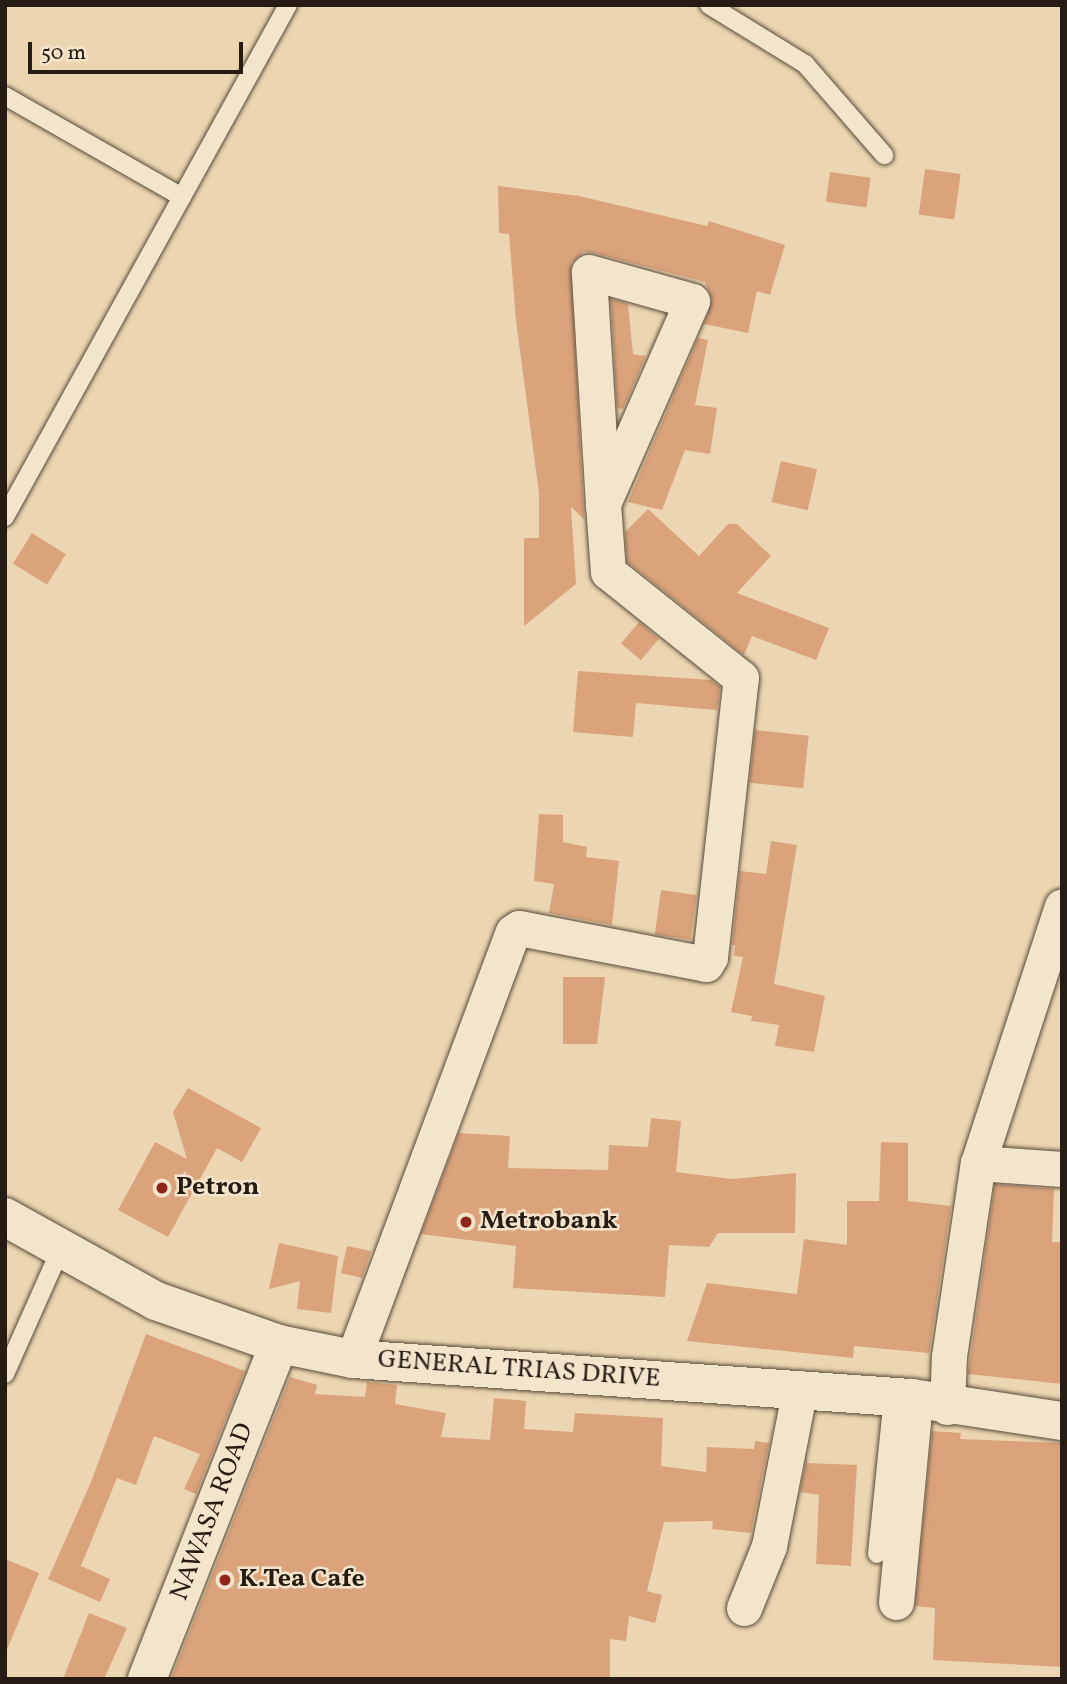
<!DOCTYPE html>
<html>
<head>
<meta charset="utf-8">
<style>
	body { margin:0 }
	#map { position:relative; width:1067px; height:1684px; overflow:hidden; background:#ecd6b1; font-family:Vollkorn,serif }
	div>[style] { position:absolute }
	.building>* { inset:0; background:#dba37b; transform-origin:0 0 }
	.roads { filter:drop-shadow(0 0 2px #584a3b) drop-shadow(0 0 2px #584a3b) }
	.service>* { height:18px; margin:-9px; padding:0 9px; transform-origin:9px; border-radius:9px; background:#f3e4cc }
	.minor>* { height:35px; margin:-17.5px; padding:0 17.5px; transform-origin:17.5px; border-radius:17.5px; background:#f3e4cc }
	.tertiary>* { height:38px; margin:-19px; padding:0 19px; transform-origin:19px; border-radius:19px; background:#f3e4cc }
	.secondary>* { height:38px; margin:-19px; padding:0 19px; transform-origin:19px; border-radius:19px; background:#f3e4cc }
	.dots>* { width:19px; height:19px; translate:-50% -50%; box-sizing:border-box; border:4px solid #f3e4cc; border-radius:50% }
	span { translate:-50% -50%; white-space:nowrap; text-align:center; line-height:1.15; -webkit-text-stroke:5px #f3e4cc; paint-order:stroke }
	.poi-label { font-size:26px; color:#261c14; font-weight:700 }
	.left { translate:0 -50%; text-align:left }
	.street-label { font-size:26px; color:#261c14 }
	.frame { position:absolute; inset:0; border:7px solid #261c14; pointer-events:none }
	.scale { position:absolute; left:28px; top:42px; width:215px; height:32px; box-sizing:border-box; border:4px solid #261c14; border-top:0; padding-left:9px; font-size:21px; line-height:24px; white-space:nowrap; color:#261c14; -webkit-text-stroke:5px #f3e4cc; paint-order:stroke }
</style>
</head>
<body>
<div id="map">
	<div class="building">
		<i style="left:925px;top:169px;width:36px;height:46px;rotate:8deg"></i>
		<i style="left:830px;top:172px;width:41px;height:30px;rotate:8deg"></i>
		<i style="clip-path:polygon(498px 186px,579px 196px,707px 226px,709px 221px,785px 245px,770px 295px,757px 291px,748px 333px,704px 324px,712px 299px,705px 282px,594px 253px,584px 252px,571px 263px,584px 519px,571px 507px,576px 584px,524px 626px,524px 538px,539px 538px,539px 493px,516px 321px,509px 234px,499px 233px)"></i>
		<i style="clip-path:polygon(611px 299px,628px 304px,633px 354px,646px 356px,623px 409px,617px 408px)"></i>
		<i style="clip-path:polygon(698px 338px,708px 340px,695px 405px,717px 408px,710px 454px,685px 450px,662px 510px,628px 502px)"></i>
		<i style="left:781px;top:461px;width:37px;height:42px;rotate:13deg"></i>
		<i style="clip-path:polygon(648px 509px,699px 556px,728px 524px,737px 524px,771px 556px,737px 593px,829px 628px,816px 660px,752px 636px,744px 655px,635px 568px,627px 561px,625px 532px)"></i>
		<i style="left:32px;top:533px;width:40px;height:36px;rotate:32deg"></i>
		<i style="left:639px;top:622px;width:26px;height:28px;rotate:40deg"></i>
		<i style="clip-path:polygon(578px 671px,711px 680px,720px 687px,717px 710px,636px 703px,633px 737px,573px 732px)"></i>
		<i style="left:755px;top:730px;width:54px;height:53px;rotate:6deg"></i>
		<i style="clip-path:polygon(539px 814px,563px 815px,563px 842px,587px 847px,586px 857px,619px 861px,612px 925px,549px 913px,554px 884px,534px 881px)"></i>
		<i style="clip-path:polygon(771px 841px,797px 845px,774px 984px,825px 996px,814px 1052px,775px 1046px,779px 1025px,751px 1021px,752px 1016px,731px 1012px,743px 957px,734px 956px,735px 945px,732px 945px,740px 871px,766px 874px)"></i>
		<i style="left:661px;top:890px;width:36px;height:45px;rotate:8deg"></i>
		<i style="clip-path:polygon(563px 977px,605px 977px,597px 1044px,563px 1044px)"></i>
		<i style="clip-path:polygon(188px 1088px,261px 1128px,242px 1162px,217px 1148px,168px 1237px,118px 1210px,155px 1142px,187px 1159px,173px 1112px)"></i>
		<i style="clip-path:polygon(651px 1118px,681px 1121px,676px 1172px,731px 1179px,796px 1173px,795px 1233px,718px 1233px,709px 1247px,669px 1245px,665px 1297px,513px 1288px,516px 1246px,421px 1234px,459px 1133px,510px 1136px,508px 1168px,608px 1170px,609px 1145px,648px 1147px)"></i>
		<i style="clip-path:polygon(881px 1142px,908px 1143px,908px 1201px,951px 1206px,929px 1353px,854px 1346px,853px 1358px,687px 1341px,707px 1283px,797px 1294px,804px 1239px,847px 1245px,847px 1201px,879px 1201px)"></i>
		<i style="clip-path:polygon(995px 1184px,1054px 1189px,1052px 1242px,1062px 1242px,1062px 1384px,968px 1374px)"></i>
		<i style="clip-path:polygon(279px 1243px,338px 1256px,331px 1313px,297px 1309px,300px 1281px,269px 1289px)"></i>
		<i style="clip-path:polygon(347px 1246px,371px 1251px,362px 1278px,341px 1273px)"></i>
		<i style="clip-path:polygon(146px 1334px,245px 1371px,196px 1494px,184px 1489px,200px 1454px,154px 1436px,136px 1485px,117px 1478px,81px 1566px,110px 1579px,100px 1602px,48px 1579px,91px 1482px)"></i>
		<i style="clip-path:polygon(290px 1377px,317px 1385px,315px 1394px,365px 1397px,367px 1382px,397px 1385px,395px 1404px,446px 1413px,441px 1437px,490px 1440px,494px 1398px,526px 1401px,524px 1429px,573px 1432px,575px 1413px,663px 1418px,661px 1466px,706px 1472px,707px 1447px,754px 1449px,755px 1441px,769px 1443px,751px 1533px,712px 1529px,713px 1521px,664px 1522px,647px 1591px,662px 1595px,655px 1623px,629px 1616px,626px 1641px,610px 1639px,610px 1679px,171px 1679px)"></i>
		<i style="clip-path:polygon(932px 1431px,961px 1433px,960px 1439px,1062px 1443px,1062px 1667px,933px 1660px,935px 1608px,915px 1606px)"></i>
		<i style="clip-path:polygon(807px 1457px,807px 1463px,857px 1465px,851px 1566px,816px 1564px,819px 1495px,800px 1492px)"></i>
		<i style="clip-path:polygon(5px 1559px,39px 1573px,6px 1652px,5px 1652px)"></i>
		<i style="clip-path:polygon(89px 1613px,127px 1628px,104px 1679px,63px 1679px)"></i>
	</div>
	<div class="roads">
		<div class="service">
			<i style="left:709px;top:5px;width:113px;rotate:31.6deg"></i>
			<i style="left:805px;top:64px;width:121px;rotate:49deg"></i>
			<i style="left:5px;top:96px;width:204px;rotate:29.7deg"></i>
			<i style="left:5px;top:517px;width:585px;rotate:-61.07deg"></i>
			<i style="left:5px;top:1374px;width:138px;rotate:-66deg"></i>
			<i style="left:877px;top:1554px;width:158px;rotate:-84.2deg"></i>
		</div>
		<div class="minor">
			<i style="left:978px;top:1163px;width:270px;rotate:-71.9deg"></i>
			<i style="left:353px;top:1359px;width:456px;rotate:-69.5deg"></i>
			<i style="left:513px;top:932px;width:7px;rotate:-34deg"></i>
			<i style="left:519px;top:928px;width:190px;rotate:10.9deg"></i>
			<i style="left:706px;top:964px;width:8px;rotate:-60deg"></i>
			<i style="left:710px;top:957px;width:281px;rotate:-83.7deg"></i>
			<i style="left:741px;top:678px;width:170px;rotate:-141.4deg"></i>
			<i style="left:608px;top:572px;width:68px;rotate:-94.2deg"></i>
			<i style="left:603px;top:504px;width:232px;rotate:-93.5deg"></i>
			<i style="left:589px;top:272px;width:107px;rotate:15.7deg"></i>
			<i style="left:692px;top:301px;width:222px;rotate:113.7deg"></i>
			<i style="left:947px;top:1407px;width:51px;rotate:-87.8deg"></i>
			<i style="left:949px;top:1356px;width:195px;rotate:-81.5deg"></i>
			<i style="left:978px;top:1163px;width:84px;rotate:4.1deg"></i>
			<i style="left:896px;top:1602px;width:182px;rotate:-84.6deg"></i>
			<i style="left:913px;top:1421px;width:23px;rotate:-95deg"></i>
			<i style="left:744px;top:1608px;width:67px;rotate:-68deg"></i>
			<i style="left:769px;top:1546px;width:161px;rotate:-78.9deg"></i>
		</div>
		<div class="tertiary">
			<i style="left:147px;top:1679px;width:360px;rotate:-68.5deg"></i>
		</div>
		<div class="secondary">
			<i style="left:5px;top:1217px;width:173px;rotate:29.1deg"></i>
			<i style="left:156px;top:1301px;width:130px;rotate:19.3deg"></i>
			<i style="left:279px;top:1344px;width:76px;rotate:11.5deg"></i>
			<i style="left:353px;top:1359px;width:559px;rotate:4deg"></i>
			<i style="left:911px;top:1398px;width:153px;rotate:8.7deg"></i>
		</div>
	</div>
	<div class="dots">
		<i style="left:162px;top:1188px;background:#8f2418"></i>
		<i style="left:466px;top:1222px;background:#8f2418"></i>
		<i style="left:225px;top:1580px;background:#8f2418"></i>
	</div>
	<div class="poi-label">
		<span class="left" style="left:176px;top:1188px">Petron</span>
		<span class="left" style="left:480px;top:1222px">Metrobank</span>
		<span class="left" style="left:239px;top:1580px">K.Tea Cafe</span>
	</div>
	<div class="street-label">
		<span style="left:519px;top:1370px;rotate:4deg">GENERAL TRIAS DRIVE</span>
		<span style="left:213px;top:1512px;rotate:-69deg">NAWASA ROAD</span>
	</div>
	<div class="frame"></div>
	<div class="scale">50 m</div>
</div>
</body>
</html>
